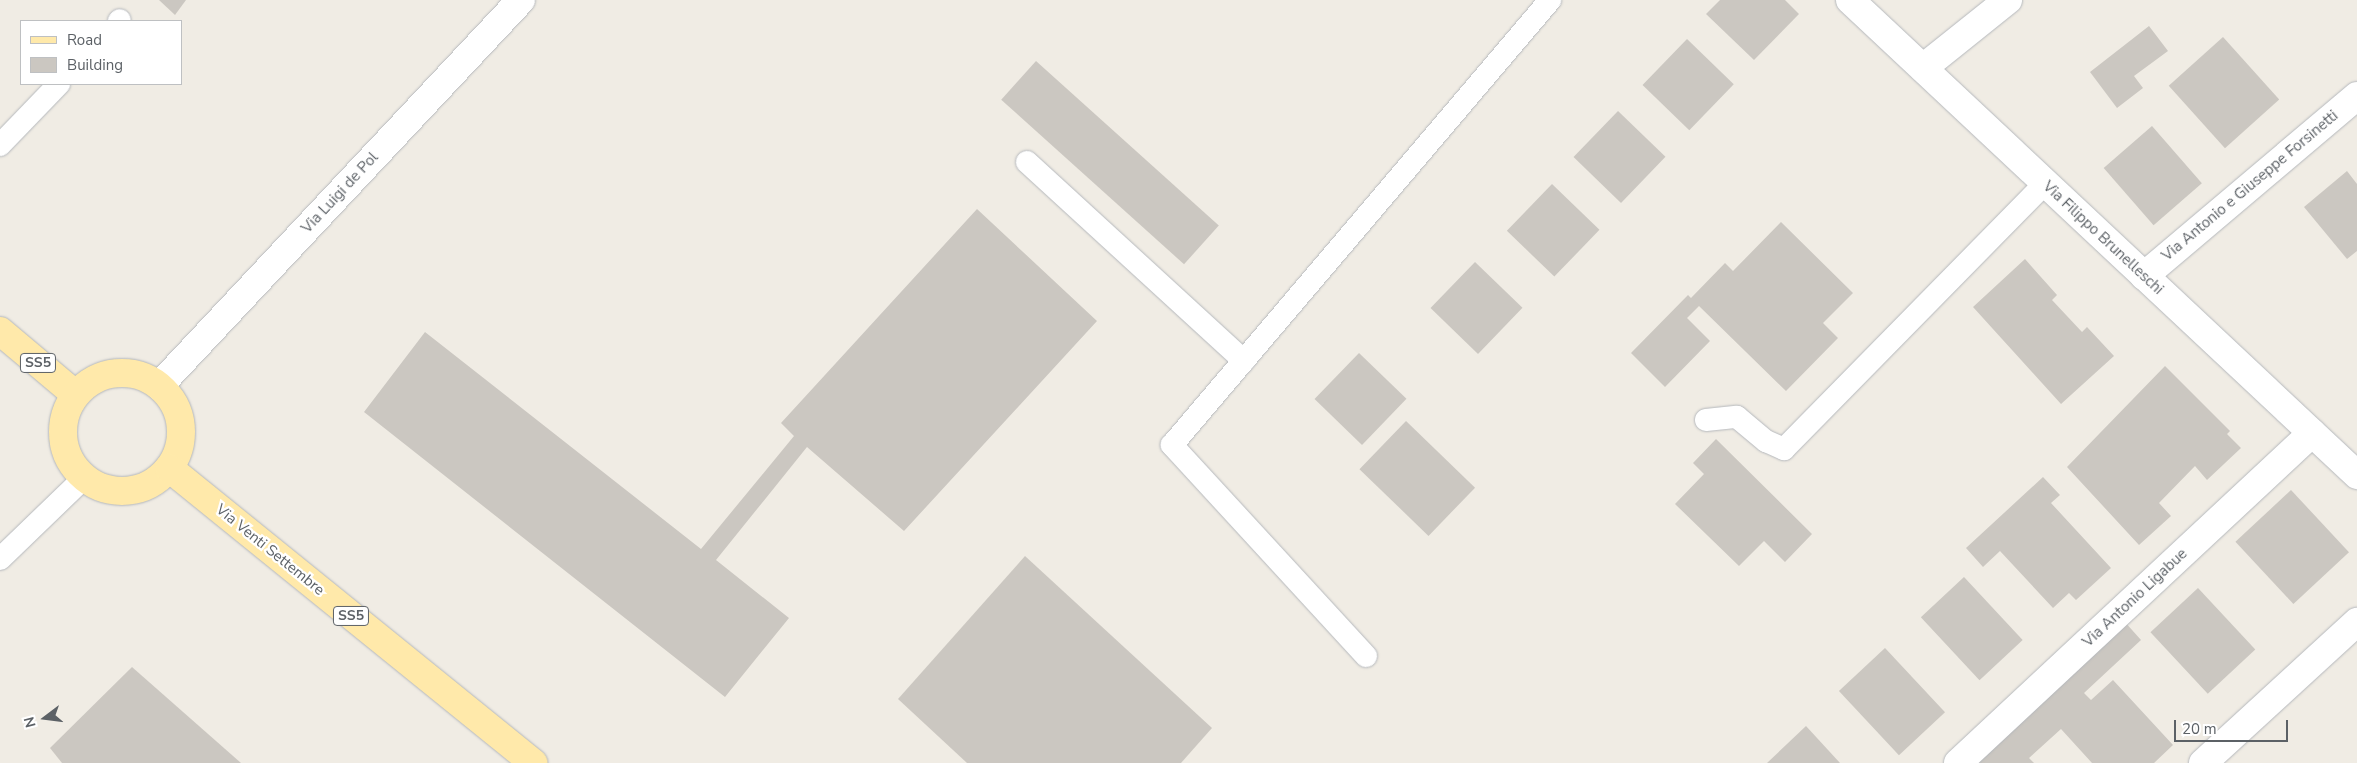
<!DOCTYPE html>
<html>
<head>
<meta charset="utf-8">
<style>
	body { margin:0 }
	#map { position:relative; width:2357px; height:763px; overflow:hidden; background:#f0ece4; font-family:"Nunito Sans",sans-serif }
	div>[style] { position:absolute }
	.building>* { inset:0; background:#cbc7c1; transform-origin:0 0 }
	.roads { filter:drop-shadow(0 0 1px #b5b8bc) drop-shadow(0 0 1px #b5b8bc) }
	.service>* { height:22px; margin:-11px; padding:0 11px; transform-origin:11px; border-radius:11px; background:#fff }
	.minor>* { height:28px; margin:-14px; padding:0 14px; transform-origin:14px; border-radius:14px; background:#fff }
	.primary>* { height:28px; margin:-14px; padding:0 14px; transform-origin:14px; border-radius:14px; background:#ffe9aa }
	.primary>.ring { margin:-14px; padding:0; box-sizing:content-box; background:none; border:28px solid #ffe9aa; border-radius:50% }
	span { translate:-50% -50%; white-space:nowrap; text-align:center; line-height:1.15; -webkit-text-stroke:4.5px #fff; paint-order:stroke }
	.shield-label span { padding:1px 4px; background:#fff; border:1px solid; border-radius:4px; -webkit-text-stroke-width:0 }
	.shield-label { font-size:14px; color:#5c6166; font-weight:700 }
	.street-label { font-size:15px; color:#5c6166 }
	.legend { position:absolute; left:20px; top:20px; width:162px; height:65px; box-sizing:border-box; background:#fff; border:1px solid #bec0c2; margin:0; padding:6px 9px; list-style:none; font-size:15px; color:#5c6166 }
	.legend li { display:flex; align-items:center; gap:10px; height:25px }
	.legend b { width:25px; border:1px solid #bec0c2 }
	.north { position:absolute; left:20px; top:693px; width:50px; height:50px; -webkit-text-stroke:4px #fff; paint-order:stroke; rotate:255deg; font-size:14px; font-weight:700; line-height:20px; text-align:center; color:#5c6166 }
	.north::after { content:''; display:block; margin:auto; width:18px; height:22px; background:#5c6166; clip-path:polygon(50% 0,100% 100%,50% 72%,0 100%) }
	.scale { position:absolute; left:2174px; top:720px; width:114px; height:22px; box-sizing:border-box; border:2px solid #5c6166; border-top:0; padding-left:6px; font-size:15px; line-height:18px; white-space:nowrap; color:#5c6166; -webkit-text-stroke:4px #fff; paint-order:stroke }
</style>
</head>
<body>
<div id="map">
	<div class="building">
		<i style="clip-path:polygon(159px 0,186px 0,175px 15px)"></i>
		<i style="clip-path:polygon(1720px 0,1785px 0,1799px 14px,1754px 60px,1706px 14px)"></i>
		<i style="clip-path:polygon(2149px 26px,2168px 51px,2134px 76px,2143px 88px,2117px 108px,2090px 72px)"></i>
		<i style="left:2223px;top:37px;width:84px;height:73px;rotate:48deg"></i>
		<i style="left:1687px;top:39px;width:65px;height:64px;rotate:44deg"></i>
		<i style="left:1036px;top:61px;width:246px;height:52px;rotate:42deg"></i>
		<i style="left:1618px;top:111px;width:66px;height:64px;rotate:44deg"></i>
		<i style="left:2152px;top:126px;width:76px;height:64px;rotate:49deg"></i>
		<i style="clip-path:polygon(2347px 171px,2357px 184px,2357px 251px,2347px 259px,2304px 207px)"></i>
		<i style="left:1552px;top:184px;width:66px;height:65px;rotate:44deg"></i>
		<i style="clip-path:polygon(977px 209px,1097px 321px,904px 531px,807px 447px,716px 560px,789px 618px,725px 697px,364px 412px,425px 332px,701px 549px,794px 436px,781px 423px)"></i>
		<i style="clip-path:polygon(1781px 222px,1853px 293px,1823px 323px,1838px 338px,1786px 391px,1699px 306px,1687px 318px,1710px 341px,1665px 387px,1631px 353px,1688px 295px,1691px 298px,1725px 263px,1733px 271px)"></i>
		<i style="clip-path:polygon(2025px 259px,2057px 295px,2052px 300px,2082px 332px,2087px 327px,2114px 356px,2061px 404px,1973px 307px)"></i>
		<i style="left:1475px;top:262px;width:66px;height:64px;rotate:44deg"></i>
		<i style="left:1359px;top:353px;width:66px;height:64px;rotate:44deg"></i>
		<i style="clip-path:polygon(2165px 366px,2230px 431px,2227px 434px,2241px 448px,2207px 480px,2195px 466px,2159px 503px,2171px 516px,2139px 545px,2067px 467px)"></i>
		<i style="left:1406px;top:421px;width:96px;height:67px;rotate:44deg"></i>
		<i style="clip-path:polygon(1716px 439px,1812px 534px,1785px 562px,1764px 541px,1739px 566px,1675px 504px,1704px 474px,1693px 463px)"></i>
		<i style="clip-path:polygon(2043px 477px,2060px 495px,2051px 503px,2111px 568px,2076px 600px,2069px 593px,2053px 608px,2000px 551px,1983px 567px,1966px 548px)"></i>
		<i style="left:2291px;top:490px;width:85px;height:76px;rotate:47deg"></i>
		<i style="clip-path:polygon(1025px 556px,1212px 728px,1181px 763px,967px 763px,898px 699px)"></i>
		<i style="left:1964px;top:577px;width:86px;height:59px;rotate:47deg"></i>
		<i style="left:2198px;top:588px;width:84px;height:65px;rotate:47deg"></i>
		<i style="clip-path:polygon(2124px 621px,2141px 640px,2084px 693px,2091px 700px,2113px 680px,2173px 745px,2154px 763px,2092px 763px,2061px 729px,2029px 758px,2034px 763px,1976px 763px)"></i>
		<i style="left:1885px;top:648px;width:88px;height:63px;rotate:47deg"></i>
		<i style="clip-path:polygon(132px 667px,241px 763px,62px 763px,50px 748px)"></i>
		<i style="clip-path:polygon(1806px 726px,1840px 763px,1767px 763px)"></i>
	</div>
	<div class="roads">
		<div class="service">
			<i style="left:119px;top:21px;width:1px;rotate:-45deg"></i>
			<i style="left:0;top:145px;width:85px;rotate:-46deg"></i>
			<i style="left:1027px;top:162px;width:294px;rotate:42.5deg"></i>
			<i style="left:1706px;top:420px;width:31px;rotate:-6deg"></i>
			<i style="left:1737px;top:417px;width:38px;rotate:40deg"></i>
			<i style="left:1766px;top:441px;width:20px;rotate:24deg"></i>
			<i style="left:1784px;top:449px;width:373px;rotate:-45.5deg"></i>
			<i style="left:0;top:559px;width:117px;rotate:-44deg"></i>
			<i style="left:1366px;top:656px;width:287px;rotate:-132.6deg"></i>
			<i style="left:1172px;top:445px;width:584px;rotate:-49.65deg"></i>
		</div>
		<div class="minor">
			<i style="left:1850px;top:0;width:695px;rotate:43.13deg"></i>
			<i style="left:1923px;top:68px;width:109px;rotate:-38.7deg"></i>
			<i style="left:2144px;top:276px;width:279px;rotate:-40.2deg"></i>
			<i style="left:159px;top:386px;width:529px;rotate:-46.84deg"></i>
			<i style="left:1958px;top:763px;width:484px;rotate:-43deg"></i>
			<i style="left:2203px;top:763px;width:209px;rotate:-42.5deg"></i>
		</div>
		<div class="primary">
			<i style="left:0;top:331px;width:99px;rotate:40.1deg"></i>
			<i class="ring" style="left:63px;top:373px;width:90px;height:90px"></i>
			<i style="left:169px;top:468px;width:469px;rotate:39deg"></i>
		</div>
	</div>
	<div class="shield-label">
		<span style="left:38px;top:363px">SS5</span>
		<span style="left:351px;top:616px">SS5</span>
	</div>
	<div class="street-label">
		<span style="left:2250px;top:186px;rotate:-40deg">Via Antonio e Giuseppe Forsinetti</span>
		<span style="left:340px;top:193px;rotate:-47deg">Via Luigi de Pol</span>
		<span style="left:2103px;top:238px;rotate:43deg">Via Filippo Brunelleschi</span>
		<span style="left:270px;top:550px;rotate:39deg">Via Venti Settembre</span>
		<span style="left:2135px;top:598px;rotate:-43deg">Via Antonio Ligabue</span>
	</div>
	<ul class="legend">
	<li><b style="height:6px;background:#ffe9aa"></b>Road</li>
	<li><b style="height:14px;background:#cbc7c1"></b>Building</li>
	</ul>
	<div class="north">N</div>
	<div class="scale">20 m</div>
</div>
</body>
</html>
